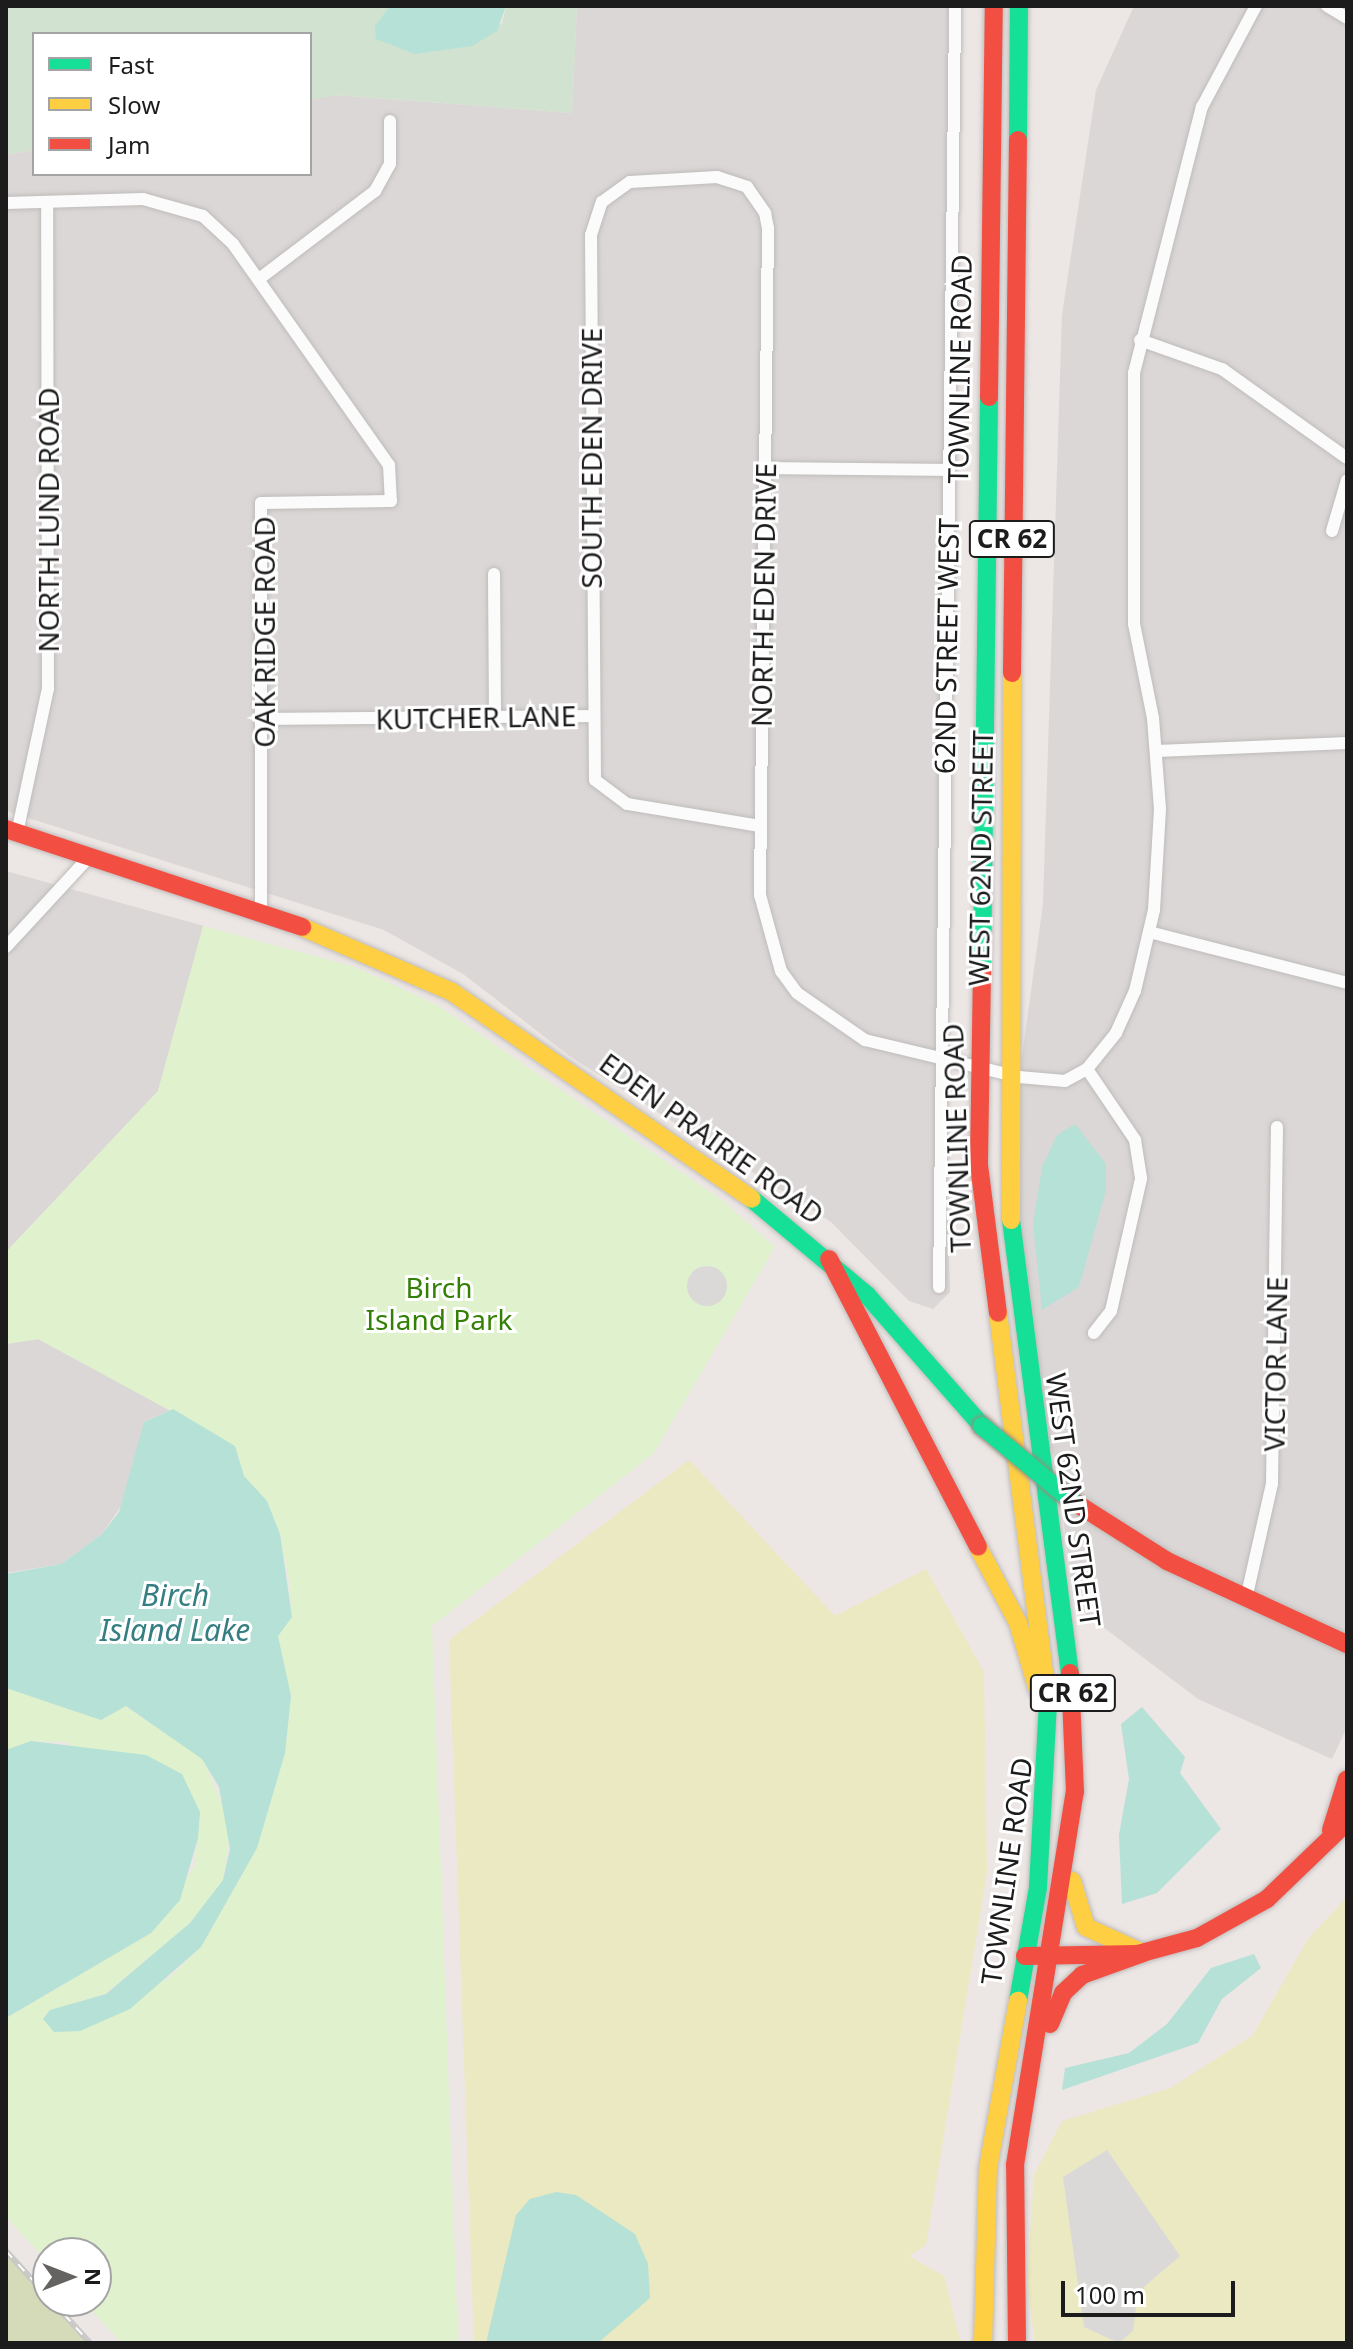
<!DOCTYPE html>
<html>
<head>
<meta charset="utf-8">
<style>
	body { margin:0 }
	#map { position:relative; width:1353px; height:2349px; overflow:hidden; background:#ece6e4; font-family:"Noto Sans",sans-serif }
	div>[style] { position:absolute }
	.residential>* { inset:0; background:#dbd7d6 }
	.grass>* { inset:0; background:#eae9c1 }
	.forest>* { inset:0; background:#d5dab8 }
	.wetland>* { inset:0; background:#d2e2d0 }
	.park>* { inset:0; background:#dff2cd }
	.parking>* { inset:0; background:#dbd8d8 }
	.round { border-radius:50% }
	.water>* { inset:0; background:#b6e1d6 }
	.roads { filter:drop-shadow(0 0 2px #bebcbb) drop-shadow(0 0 2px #bebcbb) }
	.street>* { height:12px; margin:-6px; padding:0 6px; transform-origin:6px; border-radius:6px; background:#fcfbfb }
	.fast>* { height:18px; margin:-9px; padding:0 9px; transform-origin:9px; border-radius:9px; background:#16e098 }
	.slow>* { height:18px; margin:-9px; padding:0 9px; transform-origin:9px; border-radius:9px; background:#ffcf43 }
	.jam>* { height:18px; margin:-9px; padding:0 9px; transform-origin:9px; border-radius:9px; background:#f24e42 }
	.rail>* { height:6px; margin-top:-3px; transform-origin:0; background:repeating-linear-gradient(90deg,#fff 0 9px,#c9c8c8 0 18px); box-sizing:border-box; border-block:2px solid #c9c8c8 }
	.bridges { filter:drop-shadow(0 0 2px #968c7c) drop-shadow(0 0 2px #968c7c) }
	.fast-bridge>* { height:18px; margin:-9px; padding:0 9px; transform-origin:9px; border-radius:9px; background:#16e098 }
	span { translate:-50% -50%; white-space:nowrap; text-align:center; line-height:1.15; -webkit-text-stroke:6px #fff; paint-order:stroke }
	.shield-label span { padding:2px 6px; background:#fff; border:2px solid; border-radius:6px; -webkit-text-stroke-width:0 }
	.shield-label { font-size:26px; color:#1c1c1c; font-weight:700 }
	.street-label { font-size:28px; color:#1c1c1c }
	.park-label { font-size:28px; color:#348005 }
	.water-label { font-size:30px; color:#357e81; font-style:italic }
	.frame { position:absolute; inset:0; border:8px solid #1c1c1c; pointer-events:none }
	.legend { position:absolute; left:32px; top:32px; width:280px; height:144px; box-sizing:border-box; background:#fff; border:2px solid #a4a4a4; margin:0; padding:10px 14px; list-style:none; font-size:24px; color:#1c1c1c }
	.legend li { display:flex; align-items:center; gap:16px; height:40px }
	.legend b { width:40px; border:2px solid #a4a4a4 }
	.north { position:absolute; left:32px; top:2237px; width:80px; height:80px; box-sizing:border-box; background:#fff; border:2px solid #a4a4a4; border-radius:50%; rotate:90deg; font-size:22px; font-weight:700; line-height:32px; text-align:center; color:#1c1c1c }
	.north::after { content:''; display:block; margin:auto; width:28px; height:36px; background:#656362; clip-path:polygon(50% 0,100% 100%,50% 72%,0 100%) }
	.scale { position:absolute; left:1061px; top:2281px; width:174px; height:36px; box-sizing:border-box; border:4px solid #1c1c1c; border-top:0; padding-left:10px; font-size:24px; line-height:28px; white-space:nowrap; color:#1c1c1c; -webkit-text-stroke:6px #fff; paint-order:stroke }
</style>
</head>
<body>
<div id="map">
	<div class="residential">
		<i style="clip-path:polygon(577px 6px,951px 6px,943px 1088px,950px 1292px,933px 1309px,909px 1301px,831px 1222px,571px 1057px,463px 974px,384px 930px,6px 811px,6px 155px,34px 150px,34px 174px,310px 174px,310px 100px,334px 95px,572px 113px)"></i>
		<i style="clip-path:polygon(1134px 6px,1347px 6px,1347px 1727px,1332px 1759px,1198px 1699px,1074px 1605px,1056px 1459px,1044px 1435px,1015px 1190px,1016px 1100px,1043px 904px,1062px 315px,1096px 90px)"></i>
		<i style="clip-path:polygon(6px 871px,204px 926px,158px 1091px,6px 1252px)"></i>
		<i style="clip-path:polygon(39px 1339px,173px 1409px,145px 1421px,121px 1506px,102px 1534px,61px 1564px,6px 1573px,6px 1344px)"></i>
	</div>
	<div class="grass">
		<i style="clip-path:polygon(689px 1460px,835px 1616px,926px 1569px,984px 1672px,987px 1872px,926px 2245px,909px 2256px,944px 2276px,960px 2340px,1035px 2342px,1027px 2283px,1034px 2175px,1062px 2121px,1171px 2088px,1253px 2035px,1308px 1939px,1347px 1897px,1347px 2343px,474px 2343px,449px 1640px)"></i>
	</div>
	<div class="forest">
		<i style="clip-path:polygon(6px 2246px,48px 2301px,90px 2343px,6px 2343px)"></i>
	</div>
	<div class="wetland">
		<i style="clip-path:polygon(6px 6px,390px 6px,502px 24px,506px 6px,577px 6px,572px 113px,335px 95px,310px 100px,310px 34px,34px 34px,34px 150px,6px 155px)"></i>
	</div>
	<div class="park">
		<i style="clip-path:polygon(203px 926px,355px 967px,437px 1005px,722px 1200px,775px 1247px,654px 1453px,432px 1626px,458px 2343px,122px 2343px,83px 2301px,96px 2301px,96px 2253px,48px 2253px,48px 2262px,6px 2217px,6px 2018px,151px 1933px,195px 1866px,200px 1812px,65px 1742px,31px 1741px,6px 1750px,6px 1688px,101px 1720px,125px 1706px,203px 1759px,231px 1826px,223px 1880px,190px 1923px,105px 1994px,50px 2010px,167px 1980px,201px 1947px,257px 1848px,285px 1753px,291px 1696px,278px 1636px,292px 1617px,289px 1581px,280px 1534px,267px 1501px,244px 1476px,235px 1446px,38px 1339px,6px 1344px,6px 1252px,158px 1091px)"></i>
	</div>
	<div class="parking">
		<i class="round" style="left:687px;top:1266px;width:40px;height:40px"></i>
		<i style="clip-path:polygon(1107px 2150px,1180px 2256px,1138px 2292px,1133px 2331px,1119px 2343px,1084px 2327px,1063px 2177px)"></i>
	</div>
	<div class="water">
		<i style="clip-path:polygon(390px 6px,506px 6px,497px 31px,472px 46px,415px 54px,376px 39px,375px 26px)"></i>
		<i style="clip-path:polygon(1075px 1124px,1106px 1164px,1106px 1190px,1079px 1287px,1042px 1310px,1033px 1224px,1042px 1167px,1057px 1135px)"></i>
		<i style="clip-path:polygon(173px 1409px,235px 1446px,244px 1476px,267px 1501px,280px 1534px,292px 1617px,278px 1636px,291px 1696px,285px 1753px,257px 1848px,201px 1947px,130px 2009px,80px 2031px,54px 2032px,43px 2019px,50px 2010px,106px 1994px,190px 1923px,223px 1880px,230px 1849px,219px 1787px,202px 1759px,126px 1706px,101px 1720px,6px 1688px,6px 1574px,61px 1564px,102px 1534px,119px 1512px,144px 1422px)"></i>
		<i style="clip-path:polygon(1142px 1707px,1185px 1757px,1180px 1773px,1221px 1829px,1157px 1893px,1122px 1904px,1119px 1835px,1129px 1779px,1121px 1724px)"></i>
		<i style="clip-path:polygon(31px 1741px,146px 1755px,182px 1774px,200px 1812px,198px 1838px,180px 1900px,151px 1933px,6px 2018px,6px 1750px)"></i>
		<i style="clip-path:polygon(1254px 1954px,1261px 1968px,1222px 1999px,1198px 2043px,1062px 2090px,1065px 2068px,1129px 2053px,1167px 2024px,1211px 1968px)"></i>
		<i style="clip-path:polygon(556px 2192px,576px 2195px,635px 2234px,648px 2264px,650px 2298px,598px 2343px,486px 2343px,516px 2215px,530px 2199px)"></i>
	</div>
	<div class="roads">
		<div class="street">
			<i style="left:1327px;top:6px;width:23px;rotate:31deg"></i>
			<i style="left:6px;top:203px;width:137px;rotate:-1.7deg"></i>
			<i style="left:143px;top:199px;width:62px;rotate:15.8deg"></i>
			<i style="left:203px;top:216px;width:41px;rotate:43deg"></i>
			<i style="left:233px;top:244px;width:271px;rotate:54.8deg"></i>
			<i style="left:389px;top:465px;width:36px;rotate:87deg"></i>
			<i style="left:391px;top:501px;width:130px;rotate:179.1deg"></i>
			<i style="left:261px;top:503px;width:409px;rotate:90deg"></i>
			<i style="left:259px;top:279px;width:146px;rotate:-37.2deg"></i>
			<i style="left:375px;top:191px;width:31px;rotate:-61deg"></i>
			<i style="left:390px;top:164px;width:43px;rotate:-90deg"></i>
			<i style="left:1140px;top:340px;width:87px;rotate:19.5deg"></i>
			<i style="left:1222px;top:369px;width:153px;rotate:35.5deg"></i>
			<i style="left:765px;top:468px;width:184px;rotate:0.6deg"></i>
			<i style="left:1332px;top:531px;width:53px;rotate:-73.6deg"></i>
			<i style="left:494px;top:574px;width:143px;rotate:89.6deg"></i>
			<i style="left:263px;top:719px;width:329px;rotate:-0.5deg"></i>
			<i style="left:1157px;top:751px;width:190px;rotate:-2.4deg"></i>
			<i style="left:760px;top:826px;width:135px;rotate:-170.6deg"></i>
			<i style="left:627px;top:804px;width:40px;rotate:-143deg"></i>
			<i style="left:595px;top:780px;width:545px;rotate:-90.42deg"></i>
			<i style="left:591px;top:235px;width:35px;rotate:-72deg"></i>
			<i style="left:602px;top:202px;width:34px;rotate:-36deg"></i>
			<i style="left:630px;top:182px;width:87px;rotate:-3.3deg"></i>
			<i style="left:717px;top:177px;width:32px;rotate:18deg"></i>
			<i style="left:747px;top:187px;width:32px;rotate:55deg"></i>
			<i style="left:765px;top:213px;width:15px;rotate:79deg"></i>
			<i style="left:768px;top:228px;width:667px;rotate:90.69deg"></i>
			<i style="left:760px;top:895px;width:79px;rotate:74.6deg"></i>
			<i style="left:781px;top:971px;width:27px;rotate:54deg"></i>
			<i style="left:797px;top:993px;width:83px;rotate:34.7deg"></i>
			<i style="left:865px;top:1040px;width:158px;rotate:13.5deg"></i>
			<i style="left:1019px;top:1077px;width:46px;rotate:5deg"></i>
			<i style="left:1065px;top:1081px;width:25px;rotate:-29deg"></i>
			<i style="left:1087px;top:1069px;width:46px;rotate:-51.1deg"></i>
			<i style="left:1116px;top:1033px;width:46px;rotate:-65.7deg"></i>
			<i style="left:1135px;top:991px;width:83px;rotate:-76.8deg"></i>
			<i style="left:1154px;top:910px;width:101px;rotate:-86.6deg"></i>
			<i style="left:1160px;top:809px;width:91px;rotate:-94.4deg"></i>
			<i style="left:1153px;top:718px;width:96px;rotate:-101.4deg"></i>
			<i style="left:1134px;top:624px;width:251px;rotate:-90deg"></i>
			<i style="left:1134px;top:373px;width:275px;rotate:-75.7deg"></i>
			<i style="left:1202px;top:107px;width:115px;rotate:-61.9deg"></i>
			<i style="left:17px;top:833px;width:147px;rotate:-77.9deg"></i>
			<i style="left:48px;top:689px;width:487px;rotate:-90.1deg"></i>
			<i style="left:1149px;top:932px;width:204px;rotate:14.4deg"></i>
			<i style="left:6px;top:947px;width:121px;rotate:-47.3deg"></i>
			<i style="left:1087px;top:1069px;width:86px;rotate:55.9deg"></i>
			<i style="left:1135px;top:1140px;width:39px;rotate:81deg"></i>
			<i style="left:1141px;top:1179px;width:135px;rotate:102.8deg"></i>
			<i style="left:1111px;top:1311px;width:28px;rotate:128deg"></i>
			<i style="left:939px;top:1287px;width:1281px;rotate:-89.28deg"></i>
			<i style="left:1246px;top:1599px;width:118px;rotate:-77.3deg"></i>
			<i style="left:1272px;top:1484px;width:357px;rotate:-89.2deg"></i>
		</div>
		<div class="fast">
			<i style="left:1018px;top:140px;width:134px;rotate:-89.6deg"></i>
			<i style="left:982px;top:970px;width:573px;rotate:-89.3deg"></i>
			<i style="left:752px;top:1199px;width:150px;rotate:39.9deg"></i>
			<i style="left:867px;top:1295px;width:174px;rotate:48.7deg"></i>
			<i style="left:1011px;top:1220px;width:457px;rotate:82.6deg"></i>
			<i style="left:1018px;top:2001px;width:116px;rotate:-80deg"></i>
			<i style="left:1038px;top:1887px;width:186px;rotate:-86.9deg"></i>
		</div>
		<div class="slow">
			<i style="left:302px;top:927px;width:163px;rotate:23.4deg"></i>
			<i style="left:452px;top:992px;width:364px;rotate:34.6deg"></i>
			<i style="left:1011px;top:1220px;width:547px;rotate:-89.9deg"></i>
			<i style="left:998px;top:1313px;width:391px;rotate:82.7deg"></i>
			<i style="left:978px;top:1547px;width:86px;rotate:62.2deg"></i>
			<i style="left:1018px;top:1623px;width:70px;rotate:73.4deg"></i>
			<i style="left:1072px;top:1881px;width:48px;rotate:73.1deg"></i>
			<i style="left:1086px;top:1927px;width:63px;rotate:24.5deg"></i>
			<i style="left:983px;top:2343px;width:175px;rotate:-88.4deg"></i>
			<i style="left:988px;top:2168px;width:170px;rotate:-79.8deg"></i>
		</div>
		<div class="jam">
			<i style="left:989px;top:397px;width:391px;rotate:-89.3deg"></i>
			<i style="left:1012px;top:673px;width:533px;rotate:-89.36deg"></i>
			<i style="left:6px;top:829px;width:312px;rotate:18.3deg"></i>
			<i style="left:982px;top:970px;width:195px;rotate:90.9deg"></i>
			<i style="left:979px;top:1165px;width:149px;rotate:82.7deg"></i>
			<i style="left:829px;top:1259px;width:324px;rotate:62.6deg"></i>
			<i style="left:1071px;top:1500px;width:114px;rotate:32.4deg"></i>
			<i style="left:1167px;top:1561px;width:198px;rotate:24.8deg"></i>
			<i style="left:1331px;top:1830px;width:53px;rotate:-72.6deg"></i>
			<i style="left:1025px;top:1956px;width:113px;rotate:-1deg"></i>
			<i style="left:1138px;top:1954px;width:61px;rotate:-15.2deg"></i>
			<i style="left:1197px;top:1938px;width:80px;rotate:-29.1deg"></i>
			<i style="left:1267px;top:1899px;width:111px;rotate:-43.9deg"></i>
			<i style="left:1050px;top:2024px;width:34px;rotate:-67deg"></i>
			<i style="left:1063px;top:1993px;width:26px;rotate:-43deg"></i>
			<i style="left:1082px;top:1975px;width:65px;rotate:-19.8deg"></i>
			<i style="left:1017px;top:2343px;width:178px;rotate:-90.6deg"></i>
			<i style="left:1015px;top:2165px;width:378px;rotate:-80.9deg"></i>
			<i style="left:1075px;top:1792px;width:119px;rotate:-92.4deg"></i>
		</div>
	</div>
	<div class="rail">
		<i style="left:6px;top:2251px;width:62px;rotate:47.6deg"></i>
		<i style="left:52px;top:2301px;width:57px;rotate:47.9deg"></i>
	</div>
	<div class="bridges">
		<div class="fast-bridge">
			<i style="left:982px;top:1426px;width:116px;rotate:39.7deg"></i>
		</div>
	</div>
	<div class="shield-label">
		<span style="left:1012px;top:539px">CR 62</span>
		<span style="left:1073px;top:1693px">CR 62</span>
	</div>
	<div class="street-label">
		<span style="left:959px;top:369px;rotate:-89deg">TOWNLINE ROAD</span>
		<span style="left:591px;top:458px;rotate:-90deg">SOUTH EDEN DRIVE</span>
		<span style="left:48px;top:520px;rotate:-90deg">NORTH LUND ROAD</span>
		<span style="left:763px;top:595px;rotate:-89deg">NORTH EDEN DRIVE</span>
		<span style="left:264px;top:632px;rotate:-90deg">OAK RIDGE ROAD</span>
		<span style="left:946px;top:646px;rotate:-89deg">62ND STREET WEST</span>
		<span style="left:476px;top:717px;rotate:-1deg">KUTCHER LANE</span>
		<span style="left:980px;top:858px;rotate:-89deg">WEST 62ND STREET</span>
		<span style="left:712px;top:1138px;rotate:36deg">EDEN PRAIRIE ROAD</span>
		<span style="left:956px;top:1138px;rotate:-92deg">TOWNLINE ROAD</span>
		<span style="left:1275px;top:1364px;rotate:-89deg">VICTOR LANE</span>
		<span style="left:1074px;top:1500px;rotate:82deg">WEST 62ND STREET</span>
		<span style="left:1006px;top:1871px;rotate:-82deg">TOWNLINE ROAD</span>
	</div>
	<div class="park-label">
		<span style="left:439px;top:1303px">Birch<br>Island Park</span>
	</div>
	<div class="water-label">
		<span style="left:175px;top:1612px">Birch<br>Island Lake</span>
	</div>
	<div class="frame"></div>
	<ul class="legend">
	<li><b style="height:10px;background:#16e098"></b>Fast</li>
	<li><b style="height:10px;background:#ffcf43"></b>Slow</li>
	<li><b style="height:10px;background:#f24e42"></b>Jam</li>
	</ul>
	<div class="north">N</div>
	<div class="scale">100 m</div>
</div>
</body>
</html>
